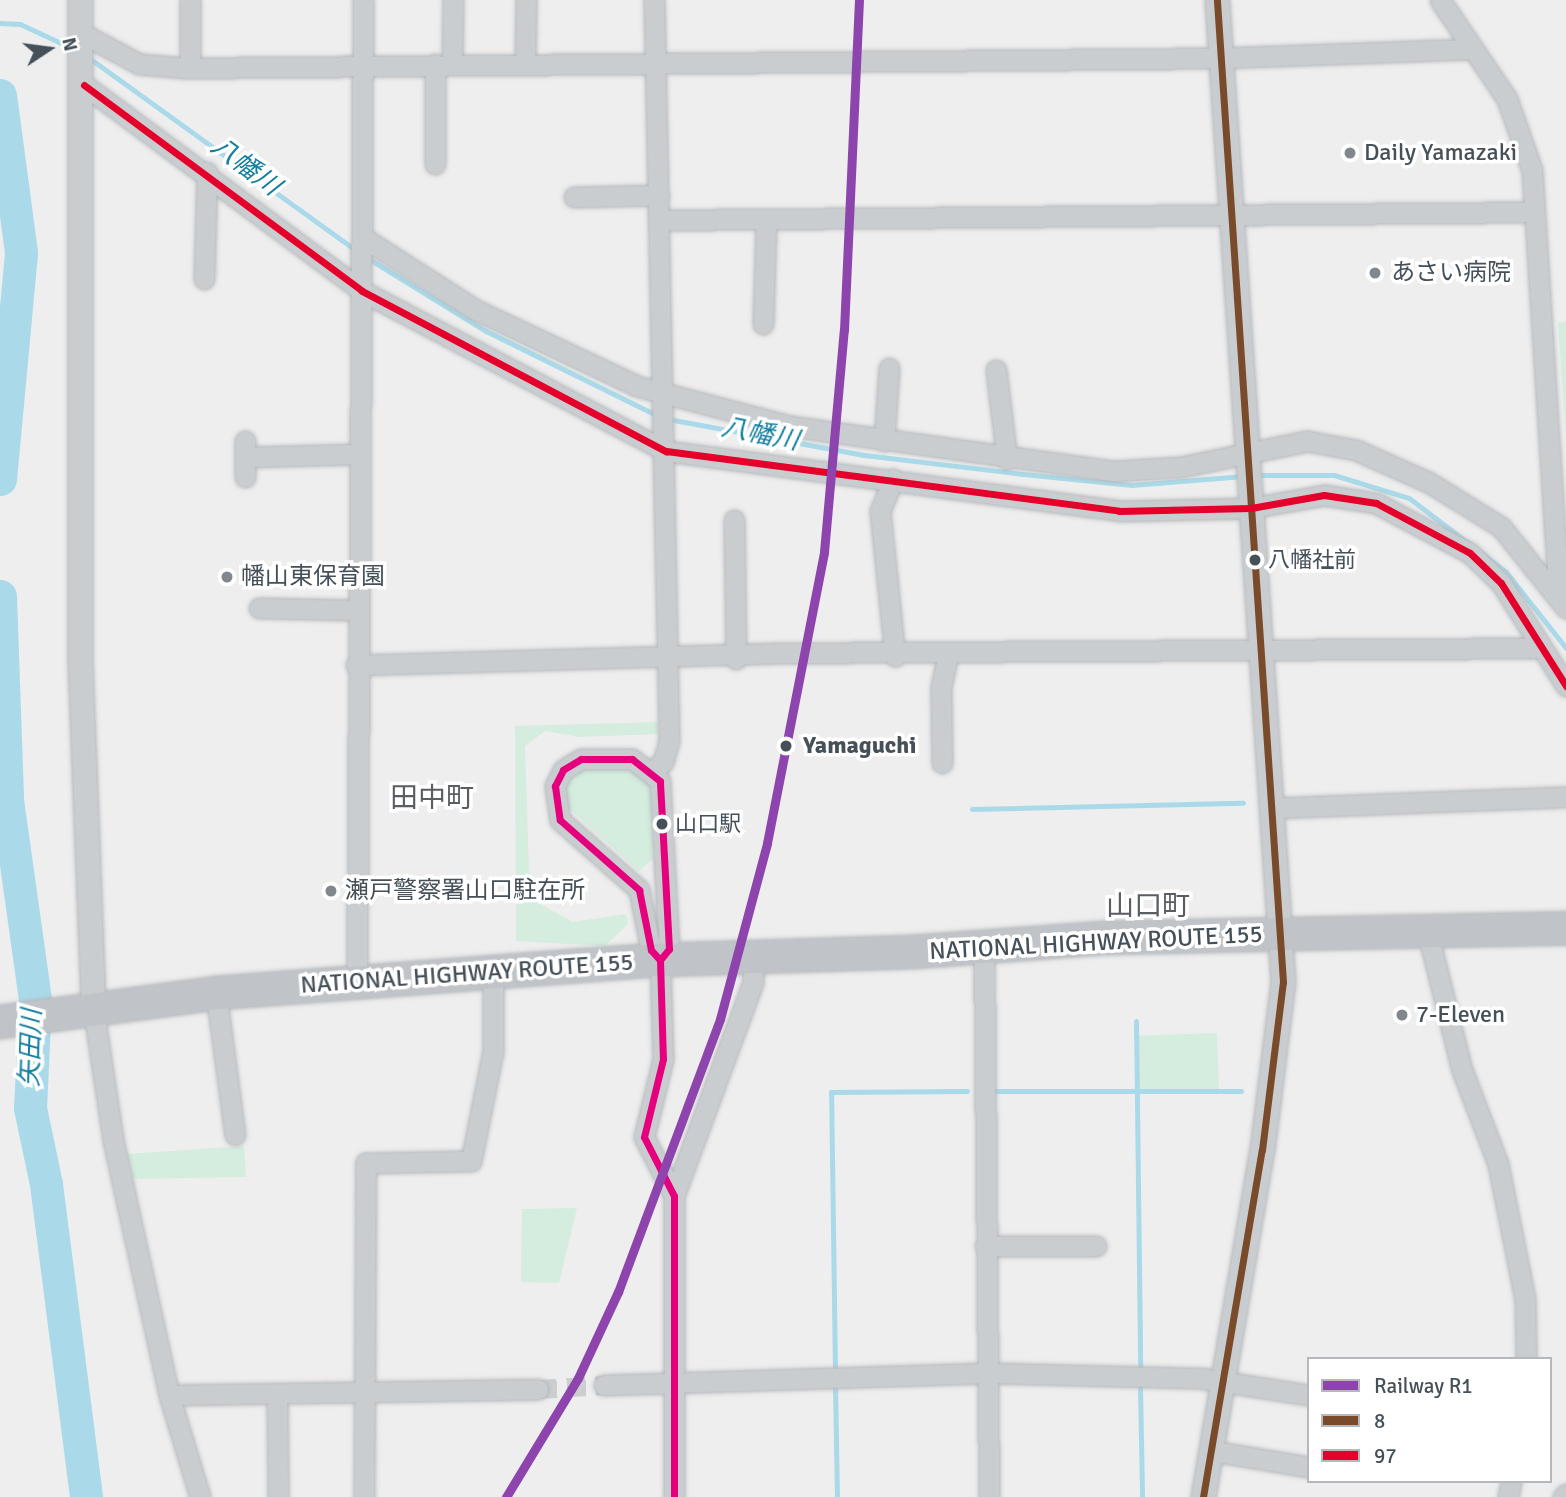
<!DOCTYPE html>
<html>
<head>
<meta charset="utf-8">
<style>
	body { margin:0 }
	#map { position:relative; width:1566px; height:1497px; overflow:hidden; background:#efeeee; font-family:Signika,"Noto Sans JP",sans-serif }
	div>[style] { position:absolute }
	.green>* { inset:0; background:#d4edde; transform-origin:0 0 }
	.stream>* { height:5px; margin:-2.5px; padding:0 2.5px; transform-origin:2.5px; border-radius:2.5px; background:#aadae9 }
	.river>* { height:33px; margin:-16.5px; padding:0 16.5px; transform-origin:16.5px; border-radius:16.5px; background:#aadae9 }
	.minor-tunnel>* { height:19px; margin-top:-9.5px; transform-origin:0; background:repeating-linear-gradient(90deg,#cdced0 0 19px,transparent 0 29px) }
	.roads { filter:drop-shadow(0 0 2px #b4b8bc) drop-shadow(0 0 2px #b4b8bc) }
	.minor>* { height:19px; margin:-9.5px; padding:0 9.5px; transform-origin:9.5px; border-radius:9.5px; background:#cacdcf }
	.tertiary>* { height:23px; margin:-11.5px; padding:0 11.5px; transform-origin:11.5px; border-radius:11.5px; background:#cacdcf }
	.trunk>* { height:32px; margin:-16px; padding:0 16px; transform-origin:16px; border-radius:16px; background:#c0c4c8 }
	.bus-1>* { height:7px; margin:-3.5px; padding:0 3.5px; transform-origin:3.5px; border-radius:3.5px; background:#7a4b2a }
	.bus-2>* { height:7px; margin:-3.5px; padding:0 3.5px; transform-origin:3.5px; border-radius:3.5px; background:#e4002b }
	.bus-3>* { height:7px; margin:-3.5px; padding:0 3.5px; transform-origin:3.5px; border-radius:3.5px; background:#e5007d }
	.rail-1>* { height:9px; margin:-4.5px; padding:0 4.5px; transform-origin:4.5px; border-radius:4.5px; background:#8e44ad }
	.dots>* { width:19px; height:19px; translate:-50% -50%; box-sizing:border-box; border:4px solid #fff; border-radius:50% }
	span { translate:-50% -50%; white-space:nowrap; text-align:center; line-height:1.15; -webkit-text-stroke:7px #fff; paint-order:stroke }
	.bus-label { font-size:22px; color:#465059 }
	.left { translate:0 -50%; text-align:left }
	.poi-label { font-size:24px; color:#465059 }
	.stop-label { font-size:24px; color:#465059; font-weight:700 }
	.street-label { font-size:24px; color:#465059 }
	.water-label { font-size:26px; color:#137f9f; font-style:italic }
	.quarter-label { font-size:28px; color:#5a5d62 }
	.legend { position:absolute; left:1307px; top:1357px; width:245px; height:126px; box-sizing:border-box; background:#fff; border:2px solid #b5b9bd; margin:0; padding:9px 12px; list-style:none; font-size:21px; color:#465059 }
	.legend li { display:flex; align-items:center; gap:14px; height:35px }
	.legend b { width:35px; border:2px solid #b5b9bd }
	.north { position:absolute; left:14px; top:14px; width:70px; height:70px; -webkit-text-stroke:5px #fff; paint-order:stroke; rotate:77deg; font-size:19px; font-weight:700; line-height:28px; text-align:center; color:#465059 }
	.north::after { content:''; display:block; margin:auto; width:24px; height:32px; background:#465059; clip-path:polygon(50% 0,100% 100%,50% 72%,0 100%) }
</style>
</head>
<body>
<div id="map">
	<div class="green">
		<i style="clip-path:polygon(1566px 321px,1566px 439px,1558px 323px)"></i>
		<i style="clip-path:polygon(658px 722px,658px 734px,580px 737px,545px 731px,525px 746px,529px 871px,540px 904px,573px 922px,626px 914px,628px 924px,605px 946px,516px 941px,515px 726px)"></i>
		<i style="clip-path:polygon(629px 767px,648px 778px,651px 796px,653px 859px,639px 871px,563px 803px,565px 783px,581px 769px)"></i>
		<i style="left:1217px;top:1033px;width:58px;height:82px;rotate:88deg"></i>
		<i style="clip-path:polygon(244px 1146px,246px 1177px,133px 1179px,127px 1154px)"></i>
		<i style="clip-path:polygon(577px 1208px,559px 1283px,521px 1282px,522px 1209px)"></i>
	</div>
	<div class="stream">
		<i style="left:0;top:23px;width:20px;rotate:3deg"></i>
		<i style="left:20px;top:24px;width:60px;rotate:24.8deg"></i>
		<i style="left:85px;top:55px;width:333px;rotate:35.8deg"></i>
		<i style="left:366px;top:257px;width:141px;rotate:31.7deg"></i>
		<i style="left:486px;top:331px;width:192px;rotate:26.3deg"></i>
		<i style="left:668px;top:419px;width:199px;rotate:10.4deg"></i>
		<i style="left:864px;top:455px;width:151px;rotate:6.8deg"></i>
		<i style="left:1014px;top:473px;width:119px;rotate:5.8deg"></i>
		<i style="left:1132px;top:485px;width:112px;rotate:-4.6deg"></i>
		<i style="left:1253px;top:475px;width:81px"></i>
		<i style="left:1334px;top:475px;width:78px;rotate:17deg"></i>
		<i style="left:1409px;top:498px;width:122px;rotate:37.3deg"></i>
		<i style="left:1506px;top:572px;width:97px;rotate:51.7deg"></i>
		<i style="left:972px;top:809px;width:271px;rotate:-1.3deg"></i>
		<i style="left:1136px;top:1021px;width:350px;rotate:89.3deg"></i>
		<i style="left:991px;top:1091px;width:250px"></i>
		<i style="left:835px;top:1371px;width:279px;rotate:-90.8deg"></i>
		<i style="left:831px;top:1092px;width:136px;rotate:-0.4deg"></i>
		<i style="left:835px;top:1384px;width:113px;rotate:89deg"></i>
		<i style="left:1140px;top:1388px;width:109px;rotate:88.9deg"></i>
	</div>
	<div class="river">
		<i style="left:0;top:95px;width:159px;rotate:82.4deg"></i>
		<i style="left:21px;top:253px;width:227px;rotate:95.3deg"></i>
		<i style="left:0;top:596px;width:204px;rotate:88deg"></i>
		<i style="left:7px;top:800px;width:201px;rotate:82deg"></i>
		<i style="left:35px;top:999px;width:109px;rotate:92.6deg"></i>
		<i style="left:30px;top:1108px;width:78px;rotate:78.1deg"></i>
		<i style="left:46px;top:1184px;width:316px;rotate:82.7deg"></i>
	</div>
	<div class="minor-tunnel">
		<i style="left:538px;top:1389px;width:66px;rotate:-3.5deg"></i>
	</div>
	<div class="roads">
		<div class="minor">
			<i style="left:1440px;top:0;width:120px;rotate:55.9deg"></i>
			<i style="left:1507px;top:99px;width:75px;rotate:70.6deg"></i>
			<i style="left:1532px;top:170px;width:426px;rotate:86.4deg"></i>
			<i style="left:83px;top:34px;width:64px;rotate:28.2deg"></i>
			<i style="left:139px;top:64px;width:47px;rotate:4.9deg"></i>
			<i style="left:186px;top:68px;width:1036px;rotate:-0.55deg"></i>
			<i style="left:1222px;top:58px;width:246px;rotate:-2.1deg"></i>
			<i style="left:452px;top:64px;width:64px;rotate:-89.1deg"></i>
			<i style="left:525px;top:64px;width:64px;rotate:-89.1deg"></i>
			<i style="left:190px;top:67px;width:67px;rotate:-90deg"></i>
			<i style="left:84px;top:85px;width:346px;rotate:36.5deg"></i>
			<i style="left:362px;top:291px;width:344px;rotate:27.8deg"></i>
			<i style="left:666px;top:451px;width:457px;rotate:7.5deg"></i>
			<i style="left:1119px;top:511px;width:132px;rotate:-1.3deg"></i>
			<i style="left:1251px;top:508px;width:74px;rotate:-10.1deg"></i>
			<i style="left:1324px;top:495px;width:53px;rotate:8.7deg"></i>
			<i style="left:1376px;top:503px;width:106px;rotate:28deg"></i>
			<i style="left:1470px;top:553px;width:43px;rotate:44.1deg"></i>
			<i style="left:1501px;top:583px;width:122px;rotate:57.7deg"></i>
			<i style="left:435px;top:164px;width:100px;rotate:-90deg"></i>
			<i style="left:574px;top:197px;width:85px;rotate:-1.3deg"></i>
			<i style="left:660px;top:220px;width:874px;rotate:-0.52deg"></i>
			<i style="left:362px;top:237px;width:133px;rotate:32.7deg"></i>
			<i style="left:474px;top:309px;width:180px;rotate:25.3deg"></i>
			<i style="left:637px;top:386px;width:157px;rotate:14.7deg"></i>
			<i style="left:789px;top:426px;width:328px;rotate:7.9deg"></i>
			<i style="left:1114px;top:471px;width:67px;rotate:-3.4deg"></i>
			<i style="left:1181px;top:467px;width:129px;rotate:-11.7deg"></i>
			<i style="left:1307px;top:441px;width:50px;rotate:10.4deg"></i>
			<i style="left:1356px;top:450px;width:81px;rotate:24deg"></i>
			<i style="left:1430px;top:483px;width:84px;rotate:31.8deg"></i>
			<i style="left:1501px;top:527px;width:104px;rotate:51.3deg"></i>
			<i style="left:204px;top:279px;width:107px;rotate:-88.4deg"></i>
			<i style="left:763px;top:324px;width:103px;rotate:-88.3deg"></i>
			<i style="left:996px;top:370px;width:90px;rotate:83deg"></i>
			<i style="left:245px;top:441px;width:36px;rotate:90deg"></i>
			<i style="left:884px;top:441px;width:73px;rotate:-86.1deg"></i>
			<i style="left:245px;top:457px;width:114px;rotate:-1.5deg"></i>
			<i style="left:893px;top:479px;width:35px;rotate:112deg"></i>
			<i style="left:880px;top:511px;width:146px;rotate:84.1deg"></i>
			<i style="left:734px;top:520px;width:139px;rotate:89.2deg"></i>
			<i style="left:259px;top:608px;width:98px;rotate:1.2deg"></i>
			<i style="left:356px;top:665px;width:418px;rotate:-1.6deg"></i>
			<i style="left:774px;top:653px;width:764px;rotate:-0.37deg"></i>
			<i style="left:942px;top:763px;width:76px;rotate:-90.8deg"></i>
			<i style="left:941px;top:687px;width:33px;rotate:-78deg"></i>
			<i style="left:652px;top:771px;width:14px;rotate:-39deg"></i>
			<i style="left:663px;top:762px;width:22px;rotate:-74deg"></i>
			<i style="left:669px;top:741px;width:741px;rotate:-91.16deg"></i>
			<i style="left:1275px;top:808px;width:291px;rotate:-2.2deg"></i>
			<i style="left:1427px;top:930px;width:144px;rotate:76deg"></i>
			<i style="left:1462px;top:1070px;width:101px;rotate:69deg"></i>
			<i style="left:1498px;top:1164px;width:138px;rotate:78.7deg"></i>
			<i style="left:1525px;top:1299px;width:60px;rotate:89deg"></i>
			<i style="left:984px;top:946px;width:551px;rotate:89.48deg"></i>
			<i style="left:660px;top:960px;width:14px;rotate:-51deg"></i>
			<i style="left:669px;top:949px;width:168px;rotate:-93.1deg"></i>
			<i style="left:660px;top:781px;width:36px;rotate:-142deg"></i>
			<i style="left:632px;top:759px;width:51px;rotate:180deg"></i>
			<i style="left:581px;top:759px;width:21px;rotate:149deg"></i>
			<i style="left:563px;top:770px;width:18px;rotate:117deg"></i>
			<i style="left:555px;top:786px;width:34px;rotate:82deg"></i>
			<i style="left:560px;top:820px;width:106px;rotate:41.5deg"></i>
			<i style="left:639px;top:890px;width:61px;rotate:78.7deg"></i>
			<i style="left:651px;top:950px;width:13px;rotate:48deg"></i>
			<i style="left:660px;top:960px;width:99px;rotate:88.3deg"></i>
			<i style="left:663px;top:1059px;width:80px;rotate:103.7deg"></i>
			<i style="left:644px;top:1137px;width:66px;rotate:63deg"></i>
			<i style="left:674px;top:1196px;width:301px;rotate:90deg"></i>
			<i style="left:357px;top:982px;width:982px;rotate:-89.65deg"></i>
			<i style="left:216px;top:993px;width:143px;rotate:82.4deg"></i>
			<i style="left:93px;top:1006px;width:135px;rotate:81.5deg"></i>
			<i style="left:113px;top:1140px;width:261px;rotate:77.6deg"></i>
			<i style="left:169px;top:1395px;width:107px;rotate:73.1deg"></i>
			<i style="left:674px;top:1196px;width:228px;rotate:-69.7deg"></i>
			<i style="left:753px;top:982px;width:25px;rotate:-88deg"></i>
			<i style="left:985px;top:1246px;width:111px"></i>
			<i style="left:604px;top:1385px;width:385px;rotate:-1.8deg"></i>
			<i style="left:989px;top:1373px;width:211px;rotate:1.4deg"></i>
			<i style="left:1200px;top:1378px;width:110px;rotate:8.9deg"></i>
			<i style="left:277px;top:1394px;width:103px;rotate:89.4deg"></i>
			<i style="left:169px;top:1395px;width:369px;rotate:-0.9deg"></i>
			<i style="left:1212px;top:1451px;width:98px;rotate:9.4deg"></i>
			<i style="left:364px;top:1497px;width:334px;rotate:-89.7deg"></i>
			<i style="left:366px;top:1163px;width:105px;rotate:-1.1deg"></i>
			<i style="left:471px;top:1161px;width:112px;rotate:-78.7deg"></i>
			<i style="left:493px;top:1051px;width:80px;rotate:-90deg"></i>
			<i style="left:1508px;top:1497px;width:16px;rotate:-79deg"></i>
			<i style="left:1563px;top:1497px;width:4px;rotate:-45deg"></i>
		</div>
		<div class="tertiary">
			<i style="left:80px;top:0;width:662px;rotate:90deg"></i>
			<i style="left:80px;top:662px;width:344px;rotate:87.8deg"></i>
			<i style="left:1203px;top:1497px;width:352px;rotate:-80.4deg"></i>
			<i style="left:1262px;top:1150px;width:169px;rotate:-82.9deg"></i>
			<i style="left:1283px;top:982px;width:984px;rotate:-93.85deg"></i>
		</div>
		<div class="trunk">
			<i style="left:0;top:1022px;width:218px;rotate:-7.6deg"></i>
			<i style="left:216px;top:993px;width:445px;rotate:-4.3deg"></i>
			<i style="left:660px;top:960px;width:253px;rotate:-1.8deg"></i>
			<i style="left:913px;top:952px;width:193px;rotate:-4.2deg"></i>
			<i style="left:1105px;top:938px;width:461px;rotate:-1.2deg"></i>
		</div>
	</div>
	<div class="bus-1">
		<i style="left:1203px;top:1497px;width:352px;rotate:-80.4deg"></i>
		<i style="left:1262px;top:1150px;width:169px;rotate:-82.9deg"></i>
		<i style="left:1283px;top:982px;width:984px;rotate:-93.85deg"></i>
	</div>
	<div class="bus-2">
		<i style="left:84px;top:85px;width:346px;rotate:36.5deg"></i>
		<i style="left:362px;top:291px;width:344px;rotate:27.8deg"></i>
		<i style="left:666px;top:451px;width:457px;rotate:7.5deg"></i>
		<i style="left:1119px;top:511px;width:132px;rotate:-1.3deg"></i>
		<i style="left:1251px;top:508px;width:74px;rotate:-10.1deg"></i>
		<i style="left:1324px;top:495px;width:53px;rotate:8.7deg"></i>
		<i style="left:1376px;top:503px;width:106px;rotate:28deg"></i>
		<i style="left:1470px;top:553px;width:43px;rotate:44.1deg"></i>
		<i style="left:1501px;top:583px;width:122px;rotate:57.7deg"></i>
	</div>
	<div class="bus-3">
		<i style="left:660px;top:960px;width:14px;rotate:-51deg"></i>
		<i style="left:669px;top:949px;width:168px;rotate:-93.1deg"></i>
		<i style="left:660px;top:781px;width:36px;rotate:-142deg"></i>
		<i style="left:632px;top:759px;width:51px;rotate:180deg"></i>
		<i style="left:581px;top:759px;width:21px;rotate:149deg"></i>
		<i style="left:563px;top:770px;width:18px;rotate:117deg"></i>
		<i style="left:555px;top:786px;width:34px;rotate:82deg"></i>
		<i style="left:560px;top:820px;width:106px;rotate:41.5deg"></i>
		<i style="left:639px;top:890px;width:61px;rotate:78.7deg"></i>
		<i style="left:651px;top:950px;width:13px;rotate:48deg"></i>
		<i style="left:660px;top:960px;width:99px;rotate:88.3deg"></i>
		<i style="left:663px;top:1059px;width:80px;rotate:103.7deg"></i>
		<i style="left:644px;top:1137px;width:66px;rotate:63deg"></i>
		<i style="left:674px;top:1196px;width:301px;rotate:90deg"></i>
	</div>
	<div class="rail-1">
		<i style="left:506px;top:1497px;width:139px;rotate:-58.8deg"></i>
		<i style="left:578px;top:1378px;width:95px;rotate:-65.1deg"></i>
		<i style="left:618px;top:1292px;width:291px;rotate:-69.5deg"></i>
		<i style="left:720px;top:1019px;width:182px;rotate:-75deg"></i>
		<i style="left:767px;top:843px;width:297px;rotate:-78.9deg"></i>
		<i style="left:824px;top:552px;width:223px;rotate:-84.9deg"></i>
		<i style="left:844px;top:330px;width:330px;rotate:-87.4deg"></i>
	</div>
	<div class="dots">
		<i style="left:1350px;top:153px;background:#81878d"></i>
		<i style="left:1375px;top:273px;background:#81878d"></i>
		<i style="left:1255px;top:560px;background:#465059"></i>
		<i style="left:227px;top:577px;background:#81878d"></i>
		<i style="left:786px;top:746px;background:#465059"></i>
		<i style="left:662px;top:824px;background:#465059"></i>
		<i style="left:331px;top:891px;background:#81878d"></i>
		<i style="left:1402px;top:1015px;background:#81878d"></i>
	</div>
	<div class="bus-label">
		<span class="left" style="left:1268px;top:560px">八幡社前</span>
		<span class="left" style="left:675px;top:824px">山口駅</span>
	</div>
	<div class="poi-label">
		<span class="left" style="left:1364px;top:153px">Daily Yamazaki</span>
		<span class="left" style="left:1391px;top:273px">あさい病院</span>
		<span class="left" style="left:241px;top:577px">幡山東保育園</span>
		<span class="left" style="left:345px;top:891px">瀬戸警察署山口駐在所</span>
		<span class="left" style="left:1416px;top:1015px">7-Eleven</span>
	</div>
	<div class="stop-label">
		<span class="left" style="left:803px;top:746px">Yamaguchi</span>
	</div>
	<div class="street-label">
		<span style="left:1096px;top:943px;rotate:-3deg">NATIONAL HIGHWAY ROUTE 155</span>
		<span style="left:467px;top:974px;rotate:-4deg">NATIONAL HIGHWAY ROUTE 155</span>
	</div>
	<div class="water-label">
		<span style="left:245px;top:167px;rotate:37deg">八幡川</span>
		<span style="left:760px;top:435px;rotate:11deg">八幡川</span>
		<span style="left:32px;top:1048px;rotate:-88deg">矢田川</span>
	</div>
	<div class="quarter-label">
		<span style="left:432px;top:798px">田中町</span>
		<span style="left:1148px;top:906px">山口町</span>
	</div>
	<ul class="legend">
	<li><b style="height:9px;background:#8e44ad"></b>Railway R1</li>
	<li><b style="height:9px;background:#7a4b2a"></b>8</li>
	<li><b style="height:9px;background:#e4002b"></b>97</li>
	</ul>
	<div class="north">N</div>
</div>
</body>
</html>
